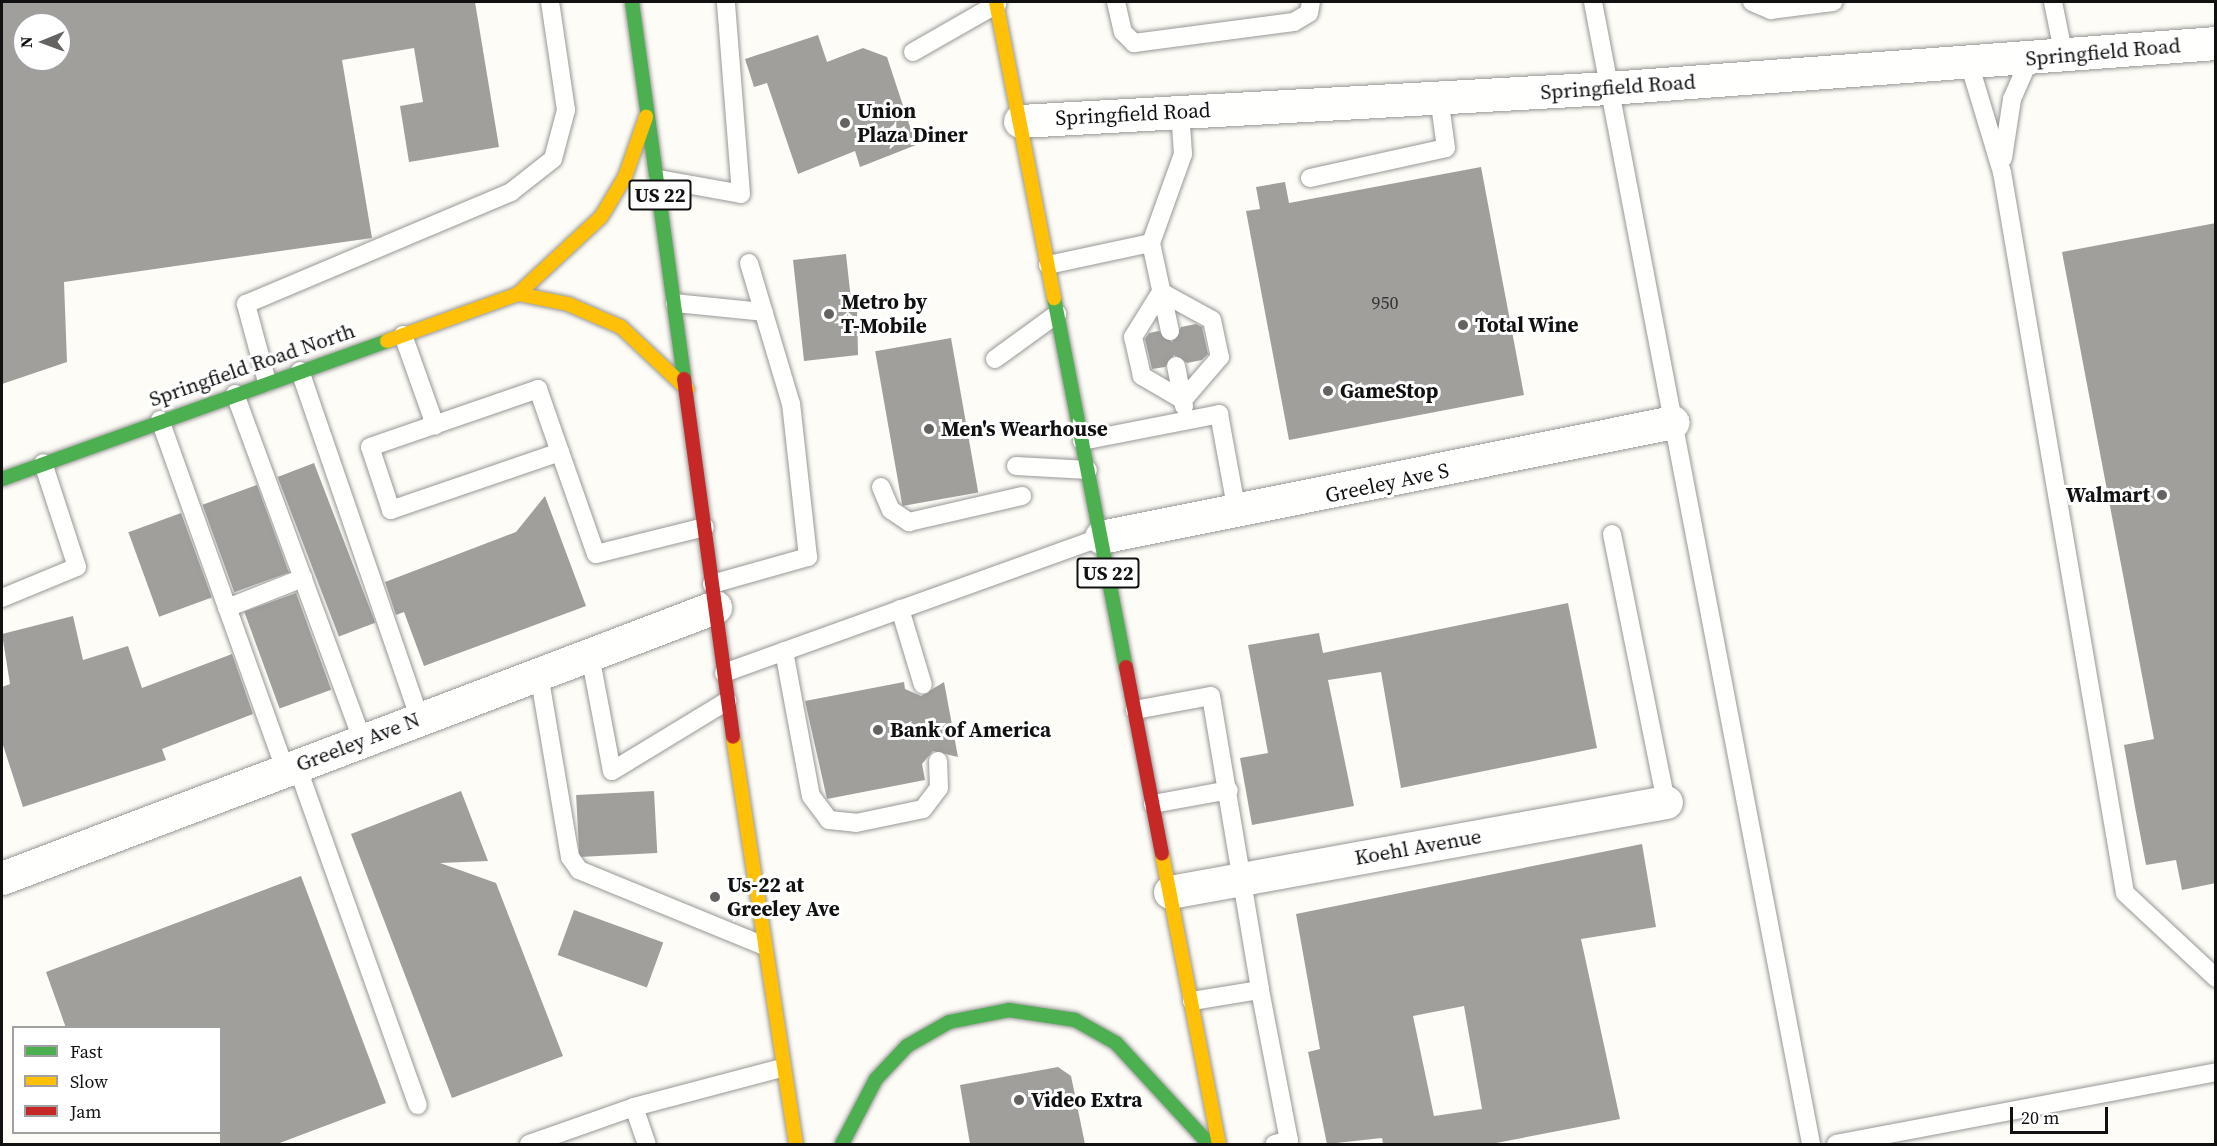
<!DOCTYPE html>
<html>
<head>
<meta charset="utf-8">
<style>
	body { margin:0 }
	#map { position:relative; width:2217px; height:1146px; overflow:hidden; background:#fdfcf7; font-family:"Source Serif 4",serif }
	div>[style] { position:absolute }
	.building>* { inset:0; background:#a19f9c; transform-origin:0 0 }
	.roads { filter:drop-shadow(0 0 2px #979795) drop-shadow(0 0 2px #979795) }
	.lane>* { height:18px; margin:-9px; padding:0 9px; transform-origin:9px; border-radius:9px; background:#fffffe }
	.street>* { height:33px; margin:-16.5px; padding:0 16.5px; transform-origin:16.5px; border-radius:16.5px; background:#fffffe }
	.fast>* { height:14px; margin:-7px; padding:0 7px; transform-origin:7px; border-radius:7px; background:#4caf50 }
	.slow>* { height:14px; margin:-7px; padding:0 7px; transform-origin:7px; border-radius:7px; background:#ffc107 }
	.jam>* { height:14px; margin:-7px; padding:0 7px; transform-origin:7px; border-radius:7px; background:#c62828 }
	.dots>* { width:16px; height:16px; translate:-50% -50%; box-sizing:border-box; border:3px solid #fff; border-radius:50% }
	span { translate:-50% -50%; white-space:nowrap; text-align:center; line-height:1.15; -webkit-text-stroke:6px #fff; paint-order:stroke }
	.number-label { font-size:18px; color:#353434 }
	.number-label span { -webkit-text-stroke-width:0 }
	.shield-label span { padding:2px 4px; background:#fff; border:2px solid; border-radius:4px; -webkit-text-stroke-width:0 }
	.shield-label { font-size:20px; color:#111; font-weight:700 }
	.street-label { font-size:21px; color:#111 }
	.poi-label { font-size:21px; color:#111; font-weight:700 }
	.left { translate:0 -50%; text-align:left }
	.right { translate:-100% -50%; text-align:right }
	.frame { position:absolute; inset:0; border:3px solid #111; pointer-events:none }
	.legend { position:absolute; left:12px; top:1026px; width:210px; height:108px; box-sizing:border-box; background:#fff; border:2px solid #a0a0a0; margin:0; padding:8px 10px; list-style:none; font-size:18px; color:#111 }
	.legend li { display:flex; align-items:center; gap:12px; height:30px }
	.legend b { width:30px; border:2px solid #a0a0a0 }
	.north { position:absolute; left:12px; top:12px; width:60px; height:60px; box-sizing:border-box; background:#fff; border:2px solid #a0a0a0; border-radius:50%; rotate:269deg; font-size:16px; font-weight:700; line-height:24px; text-align:center; color:#111 }
	.north::after { content:''; display:block; margin:auto; width:21px; height:27px; background:#646362; clip-path:polygon(50% 0,100% 100%,50% 72%,0 100%) }
	.scale { position:absolute; left:2010px; top:1107px; width:98px; height:27px; box-sizing:border-box; border:3px solid #111; border-top:0; padding-left:8px; font-size:18px; line-height:21px; white-space:nowrap; color:#111; -webkit-text-stroke:4px #fff; paint-order:stroke }
</style>
</head>
<body>
<div id="map">
	<div class="building">
		<i style="clip-path:polygon(evenodd,2px 2px,475px 2px,499px 147px,409px 162px,400px 106px,423px 102px,414px 48px,342px 60px,372px 238px,64px 282px,67px 362px,2px 384px,2px 2px,24px 24px,60px 24px,60px 60px,24px 60px,24px 24px)"></i>
		<i style="clip-path:polygon(818px 35px,827px 62px,863px 48px,887px 57px,916px 145px,860px 167px,855px 151px,798px 174px,767px 83px,754px 87px,745px 59px)"></i>
		<i style="clip-path:polygon(1481px 167px,1524px 395px,1289px 440px,1246px 211px,1260px 209px,1256px 187px,1285px 182px,1289px 203px)"></i>
		<i style="clip-path:polygon(2216px 223px,2216px 883px,2182px 890px,2176px 860px,2146px 865px,2135px 807px,2124px 745px,2154px 739px,2062px 252px)"></i>
		<i style="clip-path:polygon(846px 254px,851px 300px,857px 306px,858px 355px,804px 361px,793px 260px)"></i>
		<i style="clip-path:polygon(1196px 324px,1202px 327px,1208px 354px,1202px 360px,1187px 363px,1174px 355px,1165px 367px,1152px 369px,1145px 339px,1149px 333px,1159px 331px,1172px 342px,1181px 327px)"></i>
		<i style="left:951px;top:338px;width:157px;height:77px;rotate:80deg"></i>
		<i style="left:314px;top:463px;width:171px;height:39px;rotate:69deg"></i>
		<i style="left:257px;top:485px;width:93px;height:58px;rotate:70deg"></i>
		<i style="clip-path:polygon(545px 496px,586px 606px,424px 666px,404px 612px,396px 615px,385px 582px,516px 532px)"></i>
		<i style="left:181px;top:513px;width:90px;height:56px;rotate:70deg"></i>
		<i style="left:296px;top:593px;width:103px;height:55px;rotate:70deg"></i>
		<i style="clip-path:polygon(1568px 603px,1597px 748px,1401px 788px,1381px 672px,1328px 680px,1354px 806px,1252px 825px,1240px 758px,1268px 753px,1248px 645px,1319px 633px,1323px 653px)"></i>
		<i style="clip-path:polygon(73px 616px,83px 660px,128px 646px,142px 688px,232px 654px,253px 714px,162px 749px,166px 760px,23px 807px,2px 742px,2px 687px,10px 684px,2px 634px)"></i>
		<i style="clip-path:polygon(904px 682px,905px 689px,921px 696px,944px 682px,958px 757px,933px 751px,922px 764px,925px 780px,827px 799px,805px 701px)"></i>
		<i style="clip-path:polygon(461px 791px,488px 861px,440px 863px,496px 883px,563px 1056px,452px 1098px,351px 834px)"></i>
		<i style="left:654px;top:791px;width:62px;height:78px;rotate:87deg"></i>
		<i style="clip-path:polygon(evenodd,1642px 844px,1656px 927px,1581px 939px,1620px 1119px,1491px 1144px,1383px 1144px,1382px 1138px,1327px 1144px,1308px 1052px,1320px 1049px,1296px 914px,1642px 844px,1464px 1006px,1482px 1109px,1434px 1116px,1413px 1016px,1464px 1006px)"></i>
		<i style="clip-path:polygon(301px 876px,386px 1103px,277px 1144px,220px 1144px,220px 1028px,66px 1028px,46px 972px)"></i>
		<i style="left:574px;top:910px;width:95px;height:48px;rotate:20deg"></i>
		<i style="clip-path:polygon(1058px 1067px,1071px 1076px,1085px 1144px,970px 1144px,960px 1085px)"></i>
	</div>
	<div class="roads">
		<div class="lane">
			<i style="left:1116px;top:2px;width:31px;rotate:77deg"></i>
			<i style="left:1123px;top:32px;width:16px;rotate:45deg"></i>
			<i style="left:1134px;top:43px;width:161px;rotate:-7.5deg"></i>
			<i style="left:1294px;top:22px;width:17px;rotate:-31deg"></i>
			<i style="left:1309px;top:13px;width:11px;rotate:-80deg"></i>
			<i style="left:1593px;top:2px;width:1163px;rotate:79.19deg"></i>
			<i style="left:1752px;top:2px;width:21px;rotate:23deg"></i>
			<i style="left:1771px;top:10px;width:63px;rotate:-7.4deg"></i>
			<i style="left:2053px;top:2px;width:55px;rotate:78.5deg"></i>
			<i style="left:913px;top:52px;width:97px;rotate:-29.7deg"></i>
			<i style="left:1969px;top:63px;width:114px;rotate:73.2deg"></i>
			<i style="left:2002px;top:172px;width:731px;rotate:80.32deg"></i>
			<i style="left:2125px;top:893px;width:125px;rotate:43deg"></i>
			<i style="left:2003px;top:158px;width:60px;rotate:-81.3deg"></i>
			<i style="left:2012px;top:99px;width:45px;rotate:-66.3deg"></i>
			<i style="left:1310px;top:178px;width:139px;rotate:-12.4deg"></i>
			<i style="left:1446px;top:148px;width:51px;rotate:-97.8deg"></i>
			<i style="left:658px;top:179px;width:84px;rotate:10.2deg"></i>
			<i style="left:741px;top:194px;width:193px;rotate:-94.5deg"></i>
			<i style="left:1048px;top:265px;width:105px;rotate:-12.1deg"></i>
			<i style="left:1161px;top:292px;width:58px;rotate:28.8deg"></i>
			<i style="left:1212px;top:320px;width:38px;rotate:78deg"></i>
			<i style="left:1220px;top:357px;width:57px;rotate:130.7deg"></i>
			<i style="left:1183px;top:400px;width:48px;rotate:-149.7deg"></i>
			<i style="left:1142px;top:376px;width:40px;rotate:-103deg"></i>
			<i style="left:1133px;top:337px;width:53px;rotate:-58.1deg"></i>
			<i style="left:675px;top:303px;width:89px;rotate:5.8deg"></i>
			<i style="left:1170px;top:331px;width:90px;rotate:-102.2deg"></i>
			<i style="left:1151px;top:243px;width:95px;rotate:-70.2deg"></i>
			<i style="left:1183px;top:154px;width:43px;rotate:-94deg"></i>
			<i style="left:403px;top:335px;width:96px;rotate:70.4deg"></i>
			<i style="left:995px;top:359px;width:77px;rotate:-36deg"></i>
			<i style="left:1176px;top:366px;width:41px;rotate:78.7deg"></i>
			<i style="left:300px;top:371px;width:368px;rotate:71deg"></i>
			<i style="left:267px;top:382px;width:81px;rotate:-105.1deg"></i>
			<i style="left:246px;top:304px;width:288px;rotate:-22.9deg"></i>
			<i style="left:511px;top:192px;width:53px;rotate:-38.2deg"></i>
			<i style="left:553px;top:159px;width:51px;rotate:-75.1deg"></i>
			<i style="left:566px;top:110px;width:109px;rotate:-98.4deg"></i>
			<i style="left:538px;top:389px;width:67px;rotate:70.8deg"></i>
			<i style="left:560px;top:452px;width:179px;rotate:161.1deg"></i>
			<i style="left:391px;top:510px;width:66px;rotate:-108.4deg"></i>
			<i style="left:370px;top:447px;width:178px;rotate:-19deg"></i>
			<i style="left:235px;top:394px;width:370px;rotate:69.8deg"></i>
			<i style="left:160px;top:420px;width:372px;rotate:70.3deg"></i>
			<i style="left:1082px;top:441px;width:140px;rotate:-11.1deg"></i>
			<i style="left:1219px;top:414px;width:100px;rotate:79.6deg"></i>
			<i style="left:560px;top:452px;width:108px;rotate:70.6deg"></i>
			<i style="left:596px;top:554px;width:112px;rotate:-13.9deg"></i>
			<i style="left:1016px;top:466px;width:72px;rotate:3.2deg"></i>
			<i style="left:881px;top:487px;width:25px;rotate:67deg"></i>
			<i style="left:891px;top:510px;width:22px;rotate:34deg"></i>
			<i style="left:909px;top:522px;width:116px;rotate:-13deg"></i>
			<i style="left:1612px;top:534px;width:273px;rotate:78.6deg"></i>
			<i style="left:712px;top:584px;width:100px;rotate:-15.7deg"></i>
			<i style="left:808px;top:557px;width:154px;rotate:-96.3deg"></i>
			<i style="left:791px;top:404px;width:147px;rotate:-106.6deg"></i>
			<i style="left:2px;top:598px;width:81px;rotate:-22.5deg"></i>
			<i style="left:77px;top:567px;width:109px;rotate:-108.1deg"></i>
			<i style="left:227px;top:608px;width:82px;rotate:-21.5deg"></i>
			<i style="left:900px;top:609px;width:79px;rotate:73.2deg"></i>
			<i style="left:784px;top:651px;width:147px;rotate:79.5deg"></i>
			<i style="left:811px;top:796px;width:30px;rotate:53deg"></i>
			<i style="left:829px;top:820px;width:27px;rotate:6deg"></i>
			<i style="left:856px;top:823px;width:68px;rotate:-11.8deg"></i>
			<i style="left:923px;top:809px;width:26px;rotate:-53deg"></i>
			<i style="left:939px;top:788px;width:27px;rotate:-92deg"></i>
			<i style="left:590px;top:655px;width:118px;rotate:79.3deg"></i>
			<i style="left:612px;top:771px;width:135px;rotate:-31.3deg"></i>
			<i style="left:724px;top:673px;width:401px;rotate:-19.8deg"></i>
			<i style="left:539px;top:674px;width:186px;rotate:80.4deg"></i>
			<i style="left:570px;top:857px;width:16px;rotate:55deg"></i>
			<i style="left:579px;top:870px;width:198px;rotate:22.3deg"></i>
			<i style="left:1135px;top:710px;width:77px;rotate:-10.4deg"></i>
			<i style="left:1211px;top:696px;width:298px;rotate:80.5deg"></i>
			<i style="left:297px;top:766px;width:360px;rotate:70.4deg"></i>
			<i style="left:1153px;top:804px;width:77px;rotate:-10.4deg"></i>
			<i style="left:1192px;top:1001px;width:69px;rotate:-9.2deg"></i>
			<i style="left:1260px;top:990px;width:153px;rotate:79.1deg"></i>
			<i style="left:1289px;top:1140px;width:15px;rotate:164deg"></i>
			<i style="left:634px;top:1107px;width:39px;rotate:71deg"></i>
			<i style="left:529px;top:1144px;width:111px;rotate:-19.4deg"></i>
			<i style="left:634px;top:1107px;width:153px;rotate:-14.8deg"></i>
			<i style="left:1836px;top:1144px;width:387px;rotate:-10.7deg"></i>
		</div>
		<div class="street">
			<i style="left:1020px;top:121px;width:590px;rotate:-3.21deg"></i>
			<i style="left:1609px;top:88px;width:609px;rotate:-4.24deg"></i>
			<i style="left:1101px;top:537px;width:583px;rotate:-11.37deg"></i>
			<i style="left:2px;top:878px;width:763px;rotate:-20.81deg"></i>
			<i style="left:1170px;top:892px;width:504px;rotate:-10.28deg"></i>
		</div>
		<div class="fast">
			<i style="left:632px;top:2px;width:381px;rotate:82.1deg"></i>
			<i style="left:1054px;top:298px;width:376px;rotate:79deg"></i>
			<i style="left:2px;top:479px;width:409px;rotate:-19.7deg"></i>
			<i style="left:842px;top:1144px;width:73px;rotate:-62.4deg"></i>
			<i style="left:876px;top:1079px;width:45px;rotate:-46.8deg"></i>
			<i style="left:907px;top:1046px;width:48px;rotate:-29.7deg"></i>
			<i style="left:949px;top:1022px;width:61px;rotate:-11.3deg"></i>
			<i style="left:1009px;top:1010px;width:67px;rotate:8.6deg"></i>
			<i style="left:1075px;top:1020px;width:47px;rotate:29.3deg"></i>
			<i style="left:1116px;top:1043px;width:137px;rotate:47.4deg"></i>
		</div>
		<div class="slow">
			<i style="left:996px;top:2px;width:302px;rotate:78.9deg"></i>
			<i style="left:518px;top:294px;width:113px;rotate:-42.9deg"></i>
			<i style="left:601px;top:217px;width:47px;rotate:-59deg"></i>
			<i style="left:625px;top:177px;width:64px;rotate:-70.7deg"></i>
			<i style="left:518px;top:294px;width:51px;rotate:11.3deg"></i>
			<i style="left:568px;top:304px;width:58px;rotate:23.5deg"></i>
			<i style="left:621px;top:327px;width:91px;rotate:43.2deg"></i>
			<i style="left:387px;top:341px;width:139px;rotate:-19.7deg"></i>
			<i style="left:733px;top:737px;width:412px;rotate:81.2deg"></i>
			<i style="left:1162px;top:854px;width:296px;rotate:78.9deg"></i>
		</div>
		<div class="jam">
			<i style="left:684px;top:379px;width:361px;rotate:82.2deg"></i>
			<i style="left:1126px;top:667px;width:190px;rotate:79.1deg"></i>
		</div>
	</div>
	<div class="dots">
		<i style="left:845px;top:123px;background:#646362"></i>
		<i style="left:829px;top:314px;background:#646362"></i>
		<i style="left:1463px;top:325px;background:#646362"></i>
		<i style="left:1328px;top:391px;background:#646362"></i>
		<i style="left:929px;top:429px;background:#646362"></i>
		<i style="left:2162px;top:495px;background:#646362"></i>
		<i style="left:878px;top:730px;background:#646362"></i>
		<i style="left:715px;top:897px;background:#646362"></i>
		<i style="left:1019px;top:1100px;background:#646362"></i>
	</div>
	<div class="number-label">
		<span style="left:1385px;top:303px">950</span>
	</div>
	<div class="shield-label">
		<span style="left:660px;top:195px">US 22</span>
		<span style="left:1108px;top:573px">US 22</span>
	</div>
	<div class="street-label">
		<span style="left:2103px;top:52px;rotate:-5deg">Springfield Road</span>
		<span style="left:1618px;top:87px;rotate:-4deg">Springfield Road</span>
		<span style="left:1133px;top:114px;rotate:-3deg">Springfield Road</span>
		<span style="left:252px;top:365px;rotate:-19deg">Springfield Road North</span>
		<span style="left:1387px;top:483px;rotate:-12deg">Greeley Ave S</span>
		<span style="left:358px;top:742px;rotate:-21deg">Greeley Ave N</span>
		<span style="left:1418px;top:847px;rotate:-10deg">Koehl Avenue</span>
	</div>
	<div class="poi-label">
		<span class="left" style="left:857px;top:123px">Union<br>Plaza Diner</span>
		<span class="left" style="left:841px;top:314px">Metro by<br>T-Mobile</span>
		<span class="left" style="left:1475px;top:325px">Total Wine</span>
		<span class="left" style="left:1340px;top:391px">GameStop</span>
		<span class="left" style="left:941px;top:429px">Men's Wearhouse</span>
		<span class="right" style="left:2150px;top:495px">Walmart</span>
		<span class="left" style="left:890px;top:730px">Bank of America</span>
		<span class="left" style="left:727px;top:897px">Us-22 at<br>Greeley Ave</span>
		<span class="left" style="left:1031px;top:1100px">Video Extra</span>
	</div>
	<div class="frame"></div>
	<ul class="legend">
	<li><b style="height:8px;background:#4caf50"></b>Fast</li>
	<li><b style="height:8px;background:#ffc107"></b>Slow</li>
	<li><b style="height:8px;background:#c62828"></b>Jam</li>
	</ul>
	<div class="north">N</div>
	<div class="scale">20 m</div>
</div>
</body>
</html>
